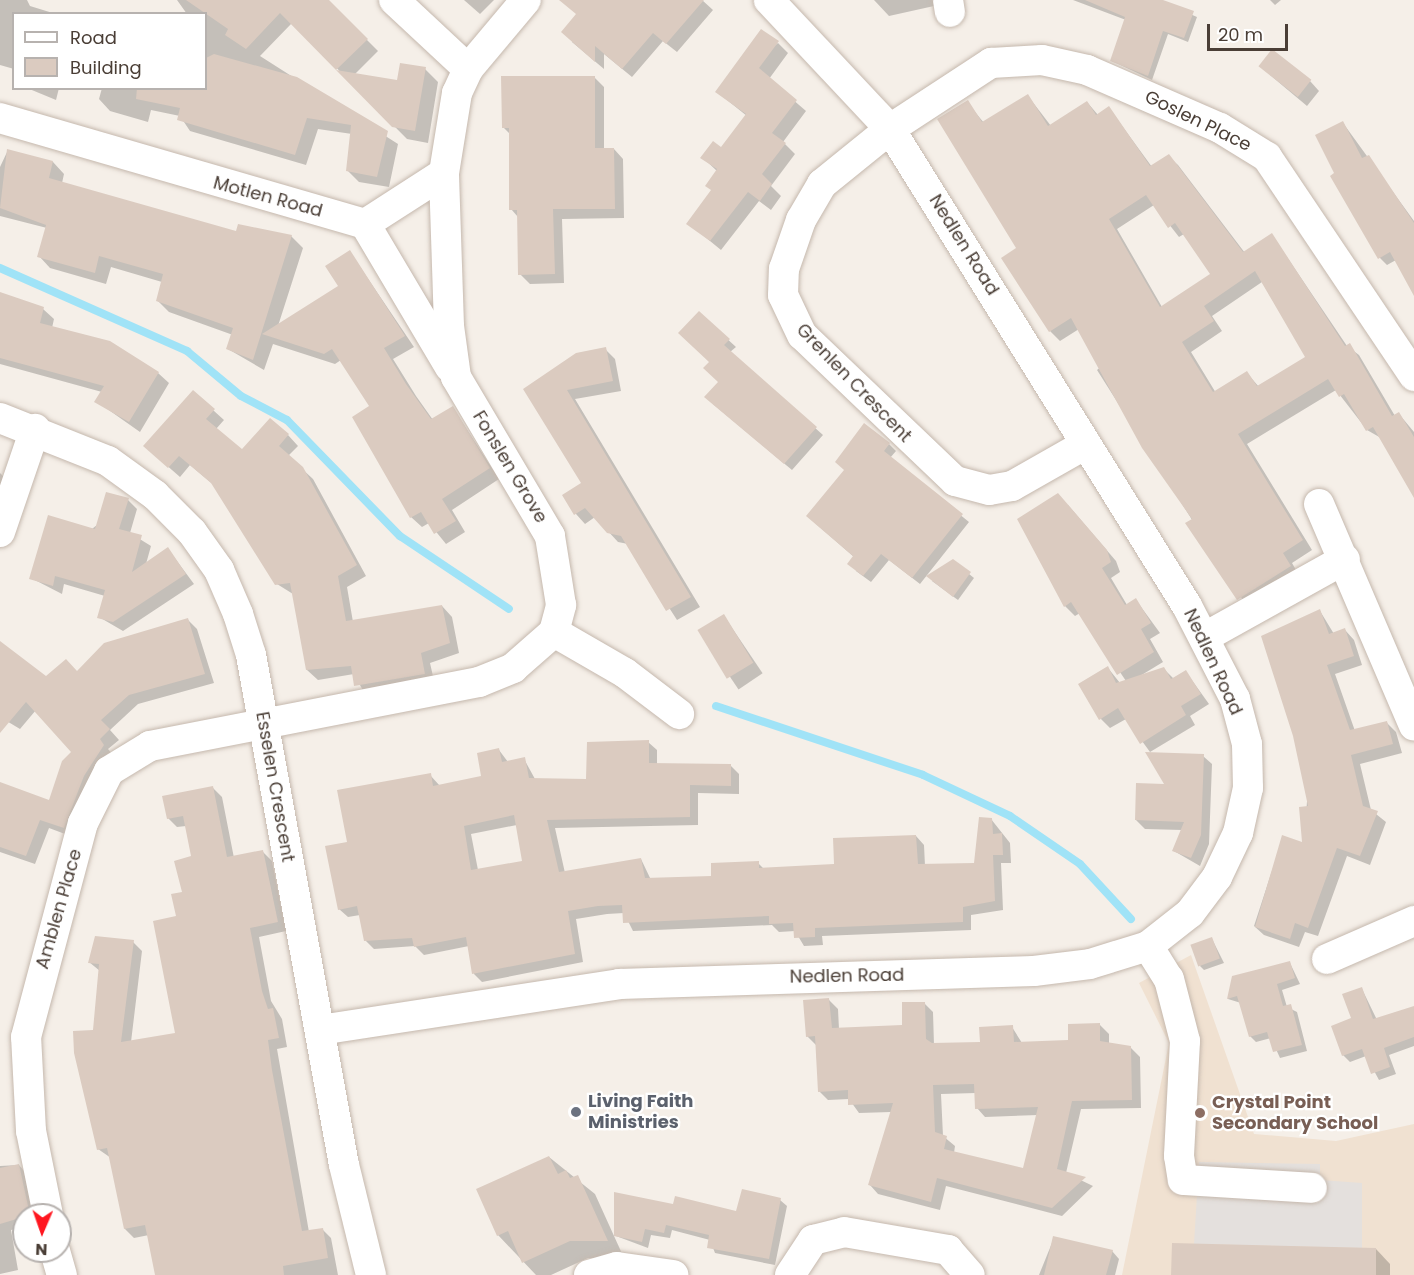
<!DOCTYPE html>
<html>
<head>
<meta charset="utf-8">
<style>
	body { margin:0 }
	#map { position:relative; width:1414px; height:1275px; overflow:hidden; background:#f5efe8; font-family:Poppins,sans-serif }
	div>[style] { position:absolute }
	.education>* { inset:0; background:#f0e1d1 }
	.parking>* { inset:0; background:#e4e0dd }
	.shadow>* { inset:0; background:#0003; transform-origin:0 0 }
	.stream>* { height:8px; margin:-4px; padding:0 4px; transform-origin:4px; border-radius:4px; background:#a0e3f7 }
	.building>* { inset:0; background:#dbcbc0; transform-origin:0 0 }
	.roads { filter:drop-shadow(0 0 2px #c5b8ad) drop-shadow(0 0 2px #c5b8ad) }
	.minor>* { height:30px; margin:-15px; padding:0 15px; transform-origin:15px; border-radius:15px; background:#fff }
	.dots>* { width:16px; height:16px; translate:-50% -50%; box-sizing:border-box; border:3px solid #fff; border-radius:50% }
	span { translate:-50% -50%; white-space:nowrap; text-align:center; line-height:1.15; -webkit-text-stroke:4.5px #fff; paint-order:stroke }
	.street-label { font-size:18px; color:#4a3e36 }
	.worship-label { font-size:18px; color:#5b616d; font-weight:700 }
	.left { translate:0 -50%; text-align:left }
	.education-label { font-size:18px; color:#785e54; font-weight:700 }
	.legend { position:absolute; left:12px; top:12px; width:195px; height:78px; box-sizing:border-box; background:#fff; border:2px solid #b7b2af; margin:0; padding:8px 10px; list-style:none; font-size:18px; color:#4a3e36 }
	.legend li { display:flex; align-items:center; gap:12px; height:30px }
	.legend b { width:30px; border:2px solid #b7b2af }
	.north { position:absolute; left:12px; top:1203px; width:60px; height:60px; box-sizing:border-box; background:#fff; border:2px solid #b7b2af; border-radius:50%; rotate:182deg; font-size:16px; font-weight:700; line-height:24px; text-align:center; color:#4a3e36 }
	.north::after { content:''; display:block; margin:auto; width:21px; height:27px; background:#ff161f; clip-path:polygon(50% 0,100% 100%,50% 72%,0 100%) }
	.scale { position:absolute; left:1207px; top:24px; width:81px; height:27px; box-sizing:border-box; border:3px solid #4a3e36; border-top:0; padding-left:8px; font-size:18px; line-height:21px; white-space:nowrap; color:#4a3e36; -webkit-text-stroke:4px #fff; paint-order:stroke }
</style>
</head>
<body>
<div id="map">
	<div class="education">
		<i style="clip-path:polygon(1191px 955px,1254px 1134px,1336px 1141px,1414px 1124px,1414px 1275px,1122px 1275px,1169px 1043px,1139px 983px)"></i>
	</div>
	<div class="parking">
		<i style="clip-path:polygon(1199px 1162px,1320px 1164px,1320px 1180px,1362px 1183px,1362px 1248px,1194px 1244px)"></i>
	</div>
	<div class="shadow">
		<i style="clip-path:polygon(0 0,27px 0,30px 6px,56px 14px,14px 14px,14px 69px,0 65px)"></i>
		<i style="clip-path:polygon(327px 0,378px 51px,354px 75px,398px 81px,425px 69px,438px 82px,428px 143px,407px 139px,292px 23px,260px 56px,398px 144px,389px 187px,359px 182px,348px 171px,352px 134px,318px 129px,306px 165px,190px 131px,180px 116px,151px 110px,148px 122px,110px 111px,99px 99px,102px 88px,206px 88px,206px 14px,187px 14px,177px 0)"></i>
		<i style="clip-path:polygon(464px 0,494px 0,480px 14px)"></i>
		<i style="clip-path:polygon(580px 0,702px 0,713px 10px,677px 52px,663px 41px,632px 77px,604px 54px,604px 69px,572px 42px)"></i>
		<i style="clip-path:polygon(874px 0,934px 0,934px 6px,889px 16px)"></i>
		<i style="clip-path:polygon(1073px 0,1158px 0,1197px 17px,1188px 42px,1168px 34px,1152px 80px,1112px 61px,1126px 20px)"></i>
		<i style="clip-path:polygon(1270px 0,1281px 0,1275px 5px)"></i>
		<i style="clip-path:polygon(778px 43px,788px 53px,769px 79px,806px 111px,783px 142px,795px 154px,771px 186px,781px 196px,771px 210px,759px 201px,721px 250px,688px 223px,712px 191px,717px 171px,702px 157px,722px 150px,747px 116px,717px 92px)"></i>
		<i style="clip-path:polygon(1270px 75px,1310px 81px,1319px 91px,1307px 106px)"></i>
		<i style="clip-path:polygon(594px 77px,604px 87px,604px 149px,614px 149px,623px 159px,624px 218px,562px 219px,564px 283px,530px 284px,520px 274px,518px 217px,511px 209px,511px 135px,503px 127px)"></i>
		<i style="clip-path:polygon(27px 88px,59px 88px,56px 100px)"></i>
		<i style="clip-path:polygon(evenodd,1028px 96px,1051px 126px,1087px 102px,1098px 115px,1109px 108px,1152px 167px,1168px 156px,1178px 165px,1245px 253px,1272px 235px,1347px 346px,1359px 355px,1395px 416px,1399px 414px,1414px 432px,1414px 495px,1381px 438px,1367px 430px,1336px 390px,1247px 444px,1312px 550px,1292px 563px,1300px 577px,1248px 608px,1097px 370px,1102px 366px,1079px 329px,1060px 341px,1050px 331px,967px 102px,984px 123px,1028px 96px,1154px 205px,1179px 237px,1184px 234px,1212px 275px,1162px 307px,1117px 229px,1154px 205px,1028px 96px,1262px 282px,1307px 358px,1259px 387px,1247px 373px,1216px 393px,1191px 352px,1222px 331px,1212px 316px,1262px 282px)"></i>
		<i style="clip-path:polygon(1343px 123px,1414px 221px,1414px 293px,1396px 260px,1387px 265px,1380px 258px,1336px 174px)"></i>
		<i style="clip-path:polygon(8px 150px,53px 162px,64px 174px,62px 183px,237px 233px,291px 236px,303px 248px,278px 326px,340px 287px,350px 252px,414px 347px,393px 359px,416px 396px,433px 420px,453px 408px,499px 479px,452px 510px,465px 532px,446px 544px,429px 523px,422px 527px,411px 517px,371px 407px,341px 360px,335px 364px,273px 344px,264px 370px,228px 349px,233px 335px,169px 312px,158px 301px,162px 282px,111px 267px,106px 284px,50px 268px,39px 256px,47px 228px,0 216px,0 167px)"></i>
		<i style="clip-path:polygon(0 293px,43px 309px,54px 319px,52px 328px,109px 342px,158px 373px,169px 383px,140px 432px,96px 401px,102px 392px,0 364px)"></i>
		<i style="clip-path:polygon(699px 313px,736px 347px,730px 352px,823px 435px,792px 470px,713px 404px,720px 383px)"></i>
		<i style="clip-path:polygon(605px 349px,615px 359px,621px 391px,575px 399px,700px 607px,677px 620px,628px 544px,618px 542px,595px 517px,585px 524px,576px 514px,564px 496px,583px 483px,525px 390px)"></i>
		<i style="clip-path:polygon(193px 392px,224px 420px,216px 429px,242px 451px,288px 435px,298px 446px,288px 456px,313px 479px,366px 576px,347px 587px,353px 622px,442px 606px,452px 617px,459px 653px,430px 663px,435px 685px,366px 696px,354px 674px,318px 680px,307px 670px,293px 594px,277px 584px,215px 486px,190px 465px,180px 477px,156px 456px)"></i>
		<i style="clip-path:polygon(889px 444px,896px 451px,890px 458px,969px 522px,920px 584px,889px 560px,871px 582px,856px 571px,854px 557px,815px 523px)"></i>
		<i style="clip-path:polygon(0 473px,5px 478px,0 493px)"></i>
		<i style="clip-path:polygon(128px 500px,137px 509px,130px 533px,151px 546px,146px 564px,168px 549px,194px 584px,123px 631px,99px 617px,105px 596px,64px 584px,62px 594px,31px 578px)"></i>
		<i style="clip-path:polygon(1068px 505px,1116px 561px,1120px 572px,1111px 578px,1127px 605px,1136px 600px,1160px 633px,1150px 639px,1163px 662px,1140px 676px,1164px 669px,1174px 679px,1186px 672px,1209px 704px,1190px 716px,1195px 725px,1150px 752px,1126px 719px,1110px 728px,1101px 719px,1108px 668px,1120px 683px,1126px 681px,1080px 613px,1075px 616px,1065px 606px,1019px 520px)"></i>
		<i style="clip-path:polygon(953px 561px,974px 578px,958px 600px,932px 581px)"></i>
		<i style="clip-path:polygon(1320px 611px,1334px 634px,1345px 630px,1354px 640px,1362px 665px,1335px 674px,1355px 731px,1387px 723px,1396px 732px,1402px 753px,1360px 764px,1371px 810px,1386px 822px,1370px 865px,1347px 856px,1318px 936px,1305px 932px,1299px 947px,1264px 935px,1254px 926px,1283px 837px,1304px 845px)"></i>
		<i style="left:724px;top:616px;width:69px;height:29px;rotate:56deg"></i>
		<i style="clip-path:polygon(188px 620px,197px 629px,214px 683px,138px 704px,110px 730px,119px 740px,108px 749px,113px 755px,73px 837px,49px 828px,35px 864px,0 852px,0 799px,49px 801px,74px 752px,36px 710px,20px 729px,0 717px,0 643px,46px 678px,77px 672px)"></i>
		<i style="clip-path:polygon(evenodd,648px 742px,657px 750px,657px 765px,731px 766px,739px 774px,739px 794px,698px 793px,698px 825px,555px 828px,565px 873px,641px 859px,651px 880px,712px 877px,758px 863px,764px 869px,835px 865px,916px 836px,924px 845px,925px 866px,975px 864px,991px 819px,1010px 843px,1011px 863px,1001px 863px,1003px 910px,971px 915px,971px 930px,822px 936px,823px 945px,804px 946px,795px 931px,779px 932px,772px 925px,633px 931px,624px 913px,607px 914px,576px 919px,583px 962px,482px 982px,474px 974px,469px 946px,424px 955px,415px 946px,374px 949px,365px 940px,360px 915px,348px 917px,339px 909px,349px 843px,430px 775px,440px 786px,483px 777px,499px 750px,508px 762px,524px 759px,535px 779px,588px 780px,648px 742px,517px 825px,524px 862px,478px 870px,471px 834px,517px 825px)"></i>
		<i style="clip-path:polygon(1203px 756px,1212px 764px,1209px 844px,1200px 866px,1174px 851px,1182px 830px,1145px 829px,1136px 820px)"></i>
		<i style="clip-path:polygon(213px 788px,222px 797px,234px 858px,263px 852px,272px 861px,286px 931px,259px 937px,271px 1001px,282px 1019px,287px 1047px,277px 1049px,309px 1232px,322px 1229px,331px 1238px,338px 1275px,158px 1275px,149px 1235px,134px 1238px,125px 1229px,111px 1158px,98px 1149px,94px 1032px,100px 971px,89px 962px,133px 942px,142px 951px,131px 1042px,176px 1034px,178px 917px,193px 858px,186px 826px,177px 827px,168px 818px)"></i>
		<i style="clip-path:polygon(1212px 939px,1224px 963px,1204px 970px,1200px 966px)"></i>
		<i style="clip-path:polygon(1290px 963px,1300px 984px,1282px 990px,1287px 1007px,1297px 1012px,1307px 1051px,1280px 1058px,1271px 1038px,1256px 1042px,1250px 1036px,1241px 1003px,1228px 999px,1233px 977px)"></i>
		<i style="clip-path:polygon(1362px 989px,1377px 1020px,1414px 1007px,1414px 1046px,1389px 1055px,1396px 1074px,1379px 1080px,1366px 1056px,1350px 1062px,1343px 1055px)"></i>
		<i style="clip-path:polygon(evenodd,829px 1000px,838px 1009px,839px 1029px,904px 1027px,924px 1003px,933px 1012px,934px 1045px,981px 1044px,1012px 1027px,1022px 1043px,1070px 1042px,1100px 1025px,1109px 1034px,1109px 1044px,1131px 1048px,1140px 1057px,1141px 1108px,1081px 1109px,1066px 1173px,1093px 1186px,1062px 1216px,946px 1186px,940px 1210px,878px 1194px,870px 1185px,891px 1112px,859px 1113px,849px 1099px,828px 1100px,819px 1091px,816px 1045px,807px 1036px,829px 1000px,976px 1093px,977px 1108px,985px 1117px,1038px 1115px,1024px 1170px,954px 1153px,955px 1146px,943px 1136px,941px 1094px,976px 1093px)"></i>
		<i style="clip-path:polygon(549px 1157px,595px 1194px,624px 1258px,588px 1258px,551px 1275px,536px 1275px,498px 1235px)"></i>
		<i style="clip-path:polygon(19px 1165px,26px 1173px,35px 1215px,24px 1215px,24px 1227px,11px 1230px,18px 1270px,0 1274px,0 1166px)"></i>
		<i style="clip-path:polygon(780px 1200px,787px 1206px,775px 1265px,715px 1253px,710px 1240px,672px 1230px,670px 1238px,651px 1235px,648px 1248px,616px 1236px,674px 1206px,737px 1213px)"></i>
		<i style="clip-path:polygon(1054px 1238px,1112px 1251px,1119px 1259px,1115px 1275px,1039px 1275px)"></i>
		<i style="clip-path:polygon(1376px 1249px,1390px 1264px,1390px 1275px,1172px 1275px)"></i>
	</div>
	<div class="stream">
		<i style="left:0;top:268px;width:205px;rotate:23.9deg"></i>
		<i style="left:187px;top:351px;width:70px;rotate:39.8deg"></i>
		<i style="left:241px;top:396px;width:52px;rotate:27.6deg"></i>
		<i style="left:287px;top:420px;width:162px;rotate:45.8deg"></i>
		<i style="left:400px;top:536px;width:131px;rotate:33.8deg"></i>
		<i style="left:716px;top:706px;width:218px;rotate:18.4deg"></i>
		<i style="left:923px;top:775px;width:96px;rotate:25.2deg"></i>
		<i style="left:1010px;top:816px;width:85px;rotate:34.4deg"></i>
		<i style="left:1080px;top:864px;width:75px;rotate:47.2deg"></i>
	</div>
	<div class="building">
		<i style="clip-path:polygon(186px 0,329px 0,368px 39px,336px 70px,280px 13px,246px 49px,225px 35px,228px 29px)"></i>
		<i style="clip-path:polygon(559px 0,704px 0,666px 44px,653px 33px,622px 69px,595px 46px,595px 62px,561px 32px,576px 14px)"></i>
		<i style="clip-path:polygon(1085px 0,1163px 0,1194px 11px,1184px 38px,1163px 31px,1148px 76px,1110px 61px,1125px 17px)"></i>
		<i style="clip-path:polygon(761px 29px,779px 41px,759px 68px,797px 100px,772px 133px,786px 143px,762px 174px,772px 184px,760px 201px,748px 192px,710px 241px,686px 224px,711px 190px,705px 186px,717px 169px,700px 158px,713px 141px,721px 147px,746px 114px,715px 92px)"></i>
		<i style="left:1272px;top:49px;width:50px;height:22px;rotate:38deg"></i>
		<i style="clip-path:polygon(214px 54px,297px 77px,388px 131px,377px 177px,346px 171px,351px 125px,307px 118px,295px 155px,177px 120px,180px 108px,136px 99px,137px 88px,206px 88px,206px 58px)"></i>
		<i style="clip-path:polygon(400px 63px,426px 67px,415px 131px,392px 127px,336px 70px,397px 80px)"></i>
		<i style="clip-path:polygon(501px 76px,595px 76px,595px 148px,614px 148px,615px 209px,553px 209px,555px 274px,518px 275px,517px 210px,509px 210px,509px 128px,502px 128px)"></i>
		<i style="clip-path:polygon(evenodd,1028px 94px,1048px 126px,1087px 101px,1096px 115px,1109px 106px,1150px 166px,1169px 154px,1243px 252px,1272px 233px,1345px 346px,1350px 343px,1392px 416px,1399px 412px,1414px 437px,1414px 498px,1373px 427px,1366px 431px,1344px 394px,1339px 397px,1328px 379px,1238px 434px,1303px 540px,1283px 553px,1291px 566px,1237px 600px,1185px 523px,1192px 519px,1142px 448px,1071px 318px,1049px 332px,1001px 258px,1016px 248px,937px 119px,968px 100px,982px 122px,1028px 94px,1146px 195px,1168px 228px,1175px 223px,1210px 274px,1160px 307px,1109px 219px,1146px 195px,1028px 94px,1255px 271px,1305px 357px,1257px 386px,1247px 371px,1213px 392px,1182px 342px,1214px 321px,1204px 306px,1255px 271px)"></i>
		<i style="clip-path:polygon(1343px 121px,1362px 158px,1369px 155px,1414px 223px,1414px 296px,1390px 252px,1378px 259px,1330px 176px,1334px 173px,1315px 135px)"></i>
		<i style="clip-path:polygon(7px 149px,53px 161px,49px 178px,236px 231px,238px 224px,292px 235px,253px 360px,226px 349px,233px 328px,156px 301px,163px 274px,99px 256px,95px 273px,37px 257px,46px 225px,0 208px)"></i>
		<i style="clip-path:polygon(350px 250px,405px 336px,384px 348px,406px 384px,431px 419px,453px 406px,490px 468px,442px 499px,456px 521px,434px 534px,421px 512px,410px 518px,352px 417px,369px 406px,332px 349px,324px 354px,262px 334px,338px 286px,325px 266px)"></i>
		<i style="clip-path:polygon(0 292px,44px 307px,40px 323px,110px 341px,159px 372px,129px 422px,94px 402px,104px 386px,0 358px)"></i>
		<i style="clip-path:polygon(699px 311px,730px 339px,724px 345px,817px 427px,784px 464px,704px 397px,718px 382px,703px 368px,709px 362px,678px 333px)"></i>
		<i style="clip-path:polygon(606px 347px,613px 381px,567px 390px,691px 597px,666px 611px,621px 536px,607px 533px,585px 508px,574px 515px,562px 495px,581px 483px,523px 389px,576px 353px)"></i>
		<i style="clip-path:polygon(193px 390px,215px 409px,206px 419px,242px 449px,270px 418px,289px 434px,279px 446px,303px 467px,357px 565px,338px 576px,346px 621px,442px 605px,450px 643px,421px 653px,425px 674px,354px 686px,351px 666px,306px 670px,290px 583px,275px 585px,211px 483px,179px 456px,168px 468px,143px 446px)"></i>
		<i style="clip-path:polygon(864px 423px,890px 443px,884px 451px,963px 514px,912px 578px,881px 554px,863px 576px,847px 564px,853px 556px,806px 516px,844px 470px,835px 462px)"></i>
		<i style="clip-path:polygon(106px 492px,129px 498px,119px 529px,142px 535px,132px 572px,168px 547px,186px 574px,113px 622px,97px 618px,105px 590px,55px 576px,53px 586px,29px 579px,48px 515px,95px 529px)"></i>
		<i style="clip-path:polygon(1058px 493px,1107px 550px,1111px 562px,1102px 568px,1125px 605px,1136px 598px,1151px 623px,1141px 629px,1154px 652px,1117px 675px,1071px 602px,1064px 607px,1017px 519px)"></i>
		<i style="clip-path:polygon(953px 559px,971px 572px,953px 597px,926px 576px)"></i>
		<i style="clip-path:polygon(1320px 609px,1329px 634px,1345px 628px,1354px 656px,1327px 665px,1350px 730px,1387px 721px,1393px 744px,1351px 755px,1363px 806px,1378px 811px,1360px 856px,1337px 848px,1308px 928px,1295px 923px,1290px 939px,1255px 927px,1282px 835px,1302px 842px,1299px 807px,1308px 806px,1293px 736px,1261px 636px)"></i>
		<i style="left:724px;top:614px;width:57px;height:31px;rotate:59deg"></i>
		<i style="clip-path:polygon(188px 618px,205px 674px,129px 695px,101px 720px,110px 729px,100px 739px,104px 745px,84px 776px,64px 828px,40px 820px,26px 856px,0 847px,0 782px,49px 800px,62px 761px,71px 752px,26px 702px,0 733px,0 641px,46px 676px,66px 659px,77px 671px,104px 643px)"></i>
		<i style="clip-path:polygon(1108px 666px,1116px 683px,1164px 667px,1171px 679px,1186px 670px,1201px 694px,1181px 706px,1186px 715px,1140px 744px,1118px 708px,1099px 720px,1078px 684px)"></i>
		<i style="clip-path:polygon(evenodd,649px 740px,649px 763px,731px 764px,731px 786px,690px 785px,690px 817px,547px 820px,559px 872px,641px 858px,645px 878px,711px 876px,711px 863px,759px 861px,759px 868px,834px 864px,833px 838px,916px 835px,918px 864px,974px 863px,979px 817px,992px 818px,993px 834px,1002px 833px,1003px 855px,993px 855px,995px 901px,963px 907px,963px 922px,815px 928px,815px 937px,794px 938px,793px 923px,769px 924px,769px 916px,623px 923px,622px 905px,598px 906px,568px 911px,575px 954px,472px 974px,466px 937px,414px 947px,412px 938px,364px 941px,357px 906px,338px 910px,325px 846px,347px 842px,337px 790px,431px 773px,433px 786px,481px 776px,477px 753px,499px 748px,502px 762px,525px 757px,529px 778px,586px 779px,587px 742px,649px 740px,514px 815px,522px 861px,471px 870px,464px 826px,514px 815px)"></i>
		<i style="clip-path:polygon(1145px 752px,1204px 754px,1201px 835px,1191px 858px,1172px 851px,1184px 822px,1135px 820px,1136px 783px,1164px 784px)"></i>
		<i style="clip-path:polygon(213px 786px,227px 857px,263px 850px,278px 922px,250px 928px,262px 991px,268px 1009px,273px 1008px,279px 1038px,268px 1040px,272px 1070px,302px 1231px,323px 1228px,328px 1258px,283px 1266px,284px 1275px,155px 1275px,145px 1225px,124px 1229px,107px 1148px,97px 1150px,74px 1053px,73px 1031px,93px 1030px,99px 964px,88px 963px,95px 936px,134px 940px,121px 1042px,175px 1033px,153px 921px,176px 916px,171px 894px,182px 892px,174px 861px,191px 856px,183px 816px,167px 819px,162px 796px)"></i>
		<i style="left:1212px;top:937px;width:23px;height:23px;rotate:70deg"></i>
		<i style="clip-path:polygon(1290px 961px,1295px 978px,1277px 984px,1283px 1006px,1291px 1004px,1302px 1045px,1273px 1052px,1267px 1032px,1249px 1037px,1237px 996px,1227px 999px,1232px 976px)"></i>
		<i style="clip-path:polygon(1362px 987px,1373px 1019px,1414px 1006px,1414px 1037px,1384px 1048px,1390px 1067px,1371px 1074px,1362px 1049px,1342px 1056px,1331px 1026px,1351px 1018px,1342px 994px)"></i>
		<i style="clip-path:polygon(evenodd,829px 998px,832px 1028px,902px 1025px,902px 1002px,925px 1002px,926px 1039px,932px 1043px,980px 1042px,979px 1027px,1013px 1025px,1014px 1042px,1068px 1040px,1068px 1024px,1100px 1023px,1100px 1041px,1131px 1046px,1132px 1100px,1072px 1101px,1057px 1169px,1086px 1177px,1052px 1208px,937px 1178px,931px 1202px,868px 1185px,893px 1103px,848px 1105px,848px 1090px,818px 1092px,815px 1036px,806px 1037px,803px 1000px,829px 998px,974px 1084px,975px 1109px,1038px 1107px,1023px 1168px,944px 1149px,947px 1136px,935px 1132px,933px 1085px,974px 1084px)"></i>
		<i style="clip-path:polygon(549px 1156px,558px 1174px,566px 1170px,570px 1178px,578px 1175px,608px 1241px,570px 1241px,522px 1263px,508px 1231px,497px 1236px,476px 1189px)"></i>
		<i style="clip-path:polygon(19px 1164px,30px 1215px,0 1224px,0 1168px)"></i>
		<i style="clip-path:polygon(742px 1189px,781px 1198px,769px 1259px,707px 1248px,709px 1235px,666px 1225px,664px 1233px,645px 1229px,642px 1242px,614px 1236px,614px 1192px,673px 1204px,675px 1196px,736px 1211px)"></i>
		<i style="clip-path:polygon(1053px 1236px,1113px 1250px,1106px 1275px,1044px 1275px)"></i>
		<i style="clip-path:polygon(1172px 1243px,1376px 1248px,1376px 1275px,1171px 1275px)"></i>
	</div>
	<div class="roads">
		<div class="minor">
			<i style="left:394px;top:0;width:101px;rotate:43deg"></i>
			<i style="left:948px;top:0;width:12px;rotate:81deg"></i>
			<i style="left:0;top:118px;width:380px;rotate:16.2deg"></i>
			<i style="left:365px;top:224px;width:166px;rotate:59.3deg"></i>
			<i style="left:365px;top:224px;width:94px;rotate:-32.8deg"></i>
			<i style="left:0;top:418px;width:116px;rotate:21.7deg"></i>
			<i style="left:108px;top:461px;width:58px;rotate:35.9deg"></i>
			<i style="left:155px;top:495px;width:52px;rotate:45deg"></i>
			<i style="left:192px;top:532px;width:47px;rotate:54.6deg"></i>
			<i style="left:219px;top:570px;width:48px;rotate:66.6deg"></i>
			<i style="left:238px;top:614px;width:43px;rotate:72.4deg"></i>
			<i style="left:251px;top:655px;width:518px;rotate:79.67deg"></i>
			<i style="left:344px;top:1165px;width:113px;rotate:76.2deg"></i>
			<i style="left:1086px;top:444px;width:85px;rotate:150.4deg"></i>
			<i style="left:1012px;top:486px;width:23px;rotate:170deg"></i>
			<i style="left:989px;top:490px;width:35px;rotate:-165deg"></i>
			<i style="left:955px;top:481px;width:211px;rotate:-136.3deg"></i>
			<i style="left:802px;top:335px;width:44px;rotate:-115.4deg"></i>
			<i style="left:783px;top:295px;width:26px;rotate:-88deg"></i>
			<i style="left:784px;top:269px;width:52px;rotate:-70.9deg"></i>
			<i style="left:801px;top:220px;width:42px;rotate:-59.7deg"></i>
			<i style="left:822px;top:184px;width:87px;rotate:-39deg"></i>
			<i style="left:890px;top:129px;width:121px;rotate:-33.2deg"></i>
			<i style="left:991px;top:63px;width:51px;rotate:-3.4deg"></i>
			<i style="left:1042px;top:60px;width:46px;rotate:12.5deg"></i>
			<i style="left:1087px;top:70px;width:145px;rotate:23.6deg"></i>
			<i style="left:1220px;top:128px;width:55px;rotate:31.7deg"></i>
			<i style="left:1267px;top:157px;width:264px;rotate:56.1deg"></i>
			<i style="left:1319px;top:504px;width:241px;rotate:66.8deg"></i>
			<i style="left:0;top:532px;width:109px;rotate:-71.2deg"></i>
			<i style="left:554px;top:632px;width:82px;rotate:30deg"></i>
			<i style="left:625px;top:673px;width:68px;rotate:37.2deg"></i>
			<i style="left:1205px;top:637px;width:160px;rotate:-29.1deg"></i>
			<i style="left:1148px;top:946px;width:39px;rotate:58deg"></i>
			<i style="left:1169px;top:979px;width:64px;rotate:75.5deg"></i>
			<i style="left:1185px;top:1041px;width:115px;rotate:93deg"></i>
			<i style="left:1179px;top:1156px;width:24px;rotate:81deg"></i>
			<i style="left:1183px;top:1180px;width:129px;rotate:3.5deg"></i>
			<i style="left:1327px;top:959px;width:95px;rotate:-23.6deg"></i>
			<i style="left:320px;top:1030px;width:303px;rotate:-8.7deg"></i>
			<i style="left:619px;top:984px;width:415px;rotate:-1.8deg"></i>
			<i style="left:1034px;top:971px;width:56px;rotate:-7.1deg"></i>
			<i style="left:1090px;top:964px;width:61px;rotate:-17.2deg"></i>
			<i style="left:1148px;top:946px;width:53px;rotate:-38.2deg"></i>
			<i style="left:1190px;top:913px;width:45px;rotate:-53.1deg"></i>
			<i style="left:1217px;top:877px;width:49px;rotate:-64.5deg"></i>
			<i style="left:1238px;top:833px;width:46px;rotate:-77.5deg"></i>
			<i style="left:1248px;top:788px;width:44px;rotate:-91.3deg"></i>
			<i style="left:1247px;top:744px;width:47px;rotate:-104.9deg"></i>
			<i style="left:1235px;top:699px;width:105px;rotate:-117.3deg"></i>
			<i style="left:1187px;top:606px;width:562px;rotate:-121.91deg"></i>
			<i style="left:890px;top:129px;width:177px;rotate:-133.2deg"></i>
			<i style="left:48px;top:1215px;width:86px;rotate:-101.4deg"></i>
			<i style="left:31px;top:1131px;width:94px;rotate:-93deg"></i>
			<i style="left:26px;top:1037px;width:221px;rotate:-75.1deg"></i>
			<i style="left:83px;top:823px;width:58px;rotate:-63.4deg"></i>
			<i style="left:109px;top:771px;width:48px;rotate:-31.4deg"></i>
			<i style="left:150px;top:746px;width:335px;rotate:-11deg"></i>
			<i style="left:479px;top:682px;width:37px;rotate:-22deg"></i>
			<i style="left:513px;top:668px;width:55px;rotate:-41.3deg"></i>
			<i style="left:554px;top:632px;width:28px;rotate:-75deg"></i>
			<i style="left:561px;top:605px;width:70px;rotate:-99.1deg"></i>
			<i style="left:550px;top:536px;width:185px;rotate:-120.6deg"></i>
			<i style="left:456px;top:377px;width:51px;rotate:-97.8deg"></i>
			<i style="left:449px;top:326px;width:153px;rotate:-91.9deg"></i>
			<i style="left:444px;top:173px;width:81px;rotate:-80.8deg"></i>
			<i style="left:457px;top:93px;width:26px;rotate:-65deg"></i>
			<i style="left:468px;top:69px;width:90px;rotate:-50deg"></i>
			<i style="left:55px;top:1251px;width:25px;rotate:74deg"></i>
			<i style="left:589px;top:1275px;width:29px;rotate:-16deg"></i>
			<i style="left:617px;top:1267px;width:57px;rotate:8.1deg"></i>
			<i style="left:790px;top:1275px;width:42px;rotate:-56.7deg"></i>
			<i style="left:813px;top:1240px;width:32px;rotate:-14deg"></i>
			<i style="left:844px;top:1232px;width:106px;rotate:9.8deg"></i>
			<i style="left:948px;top:1250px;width:33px;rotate:49deg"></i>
		</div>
	</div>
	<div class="dots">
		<i style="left:576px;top:1112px;background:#6b7280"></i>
		<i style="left:1200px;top:1113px;background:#8d6e63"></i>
	</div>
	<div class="street-label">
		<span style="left:1198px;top:121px;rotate:26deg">Goslen Place</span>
		<span style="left:268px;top:197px;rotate:15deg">Motlen Road</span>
		<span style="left:964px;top:245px;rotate:58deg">Nedlen Road</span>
		<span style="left:854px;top:383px;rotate:46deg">Grenlen Crescent</span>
		<span style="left:510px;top:467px;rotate:59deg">Fonslen Grove</span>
		<span style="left:1213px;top:662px;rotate:65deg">Nedlen Road</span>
		<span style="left:275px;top:787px;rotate:80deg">Esselen Crescent</span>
		<span style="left:59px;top:909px;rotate:-74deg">Amblen Place</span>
		<span style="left:847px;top:976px;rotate:-1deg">Nedlen Road</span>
	</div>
	<div class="worship-label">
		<span class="left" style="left:588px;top:1112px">Living Faith<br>Ministries</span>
	</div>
	<div class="education-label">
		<span class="left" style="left:1212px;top:1113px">Crystal Point<br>Secondary School</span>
	</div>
	<ul class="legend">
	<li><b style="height:8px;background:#fff"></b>Road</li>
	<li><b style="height:16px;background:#dbcbc0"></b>Building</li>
	</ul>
	<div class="north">N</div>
	<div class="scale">20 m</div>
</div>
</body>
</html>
